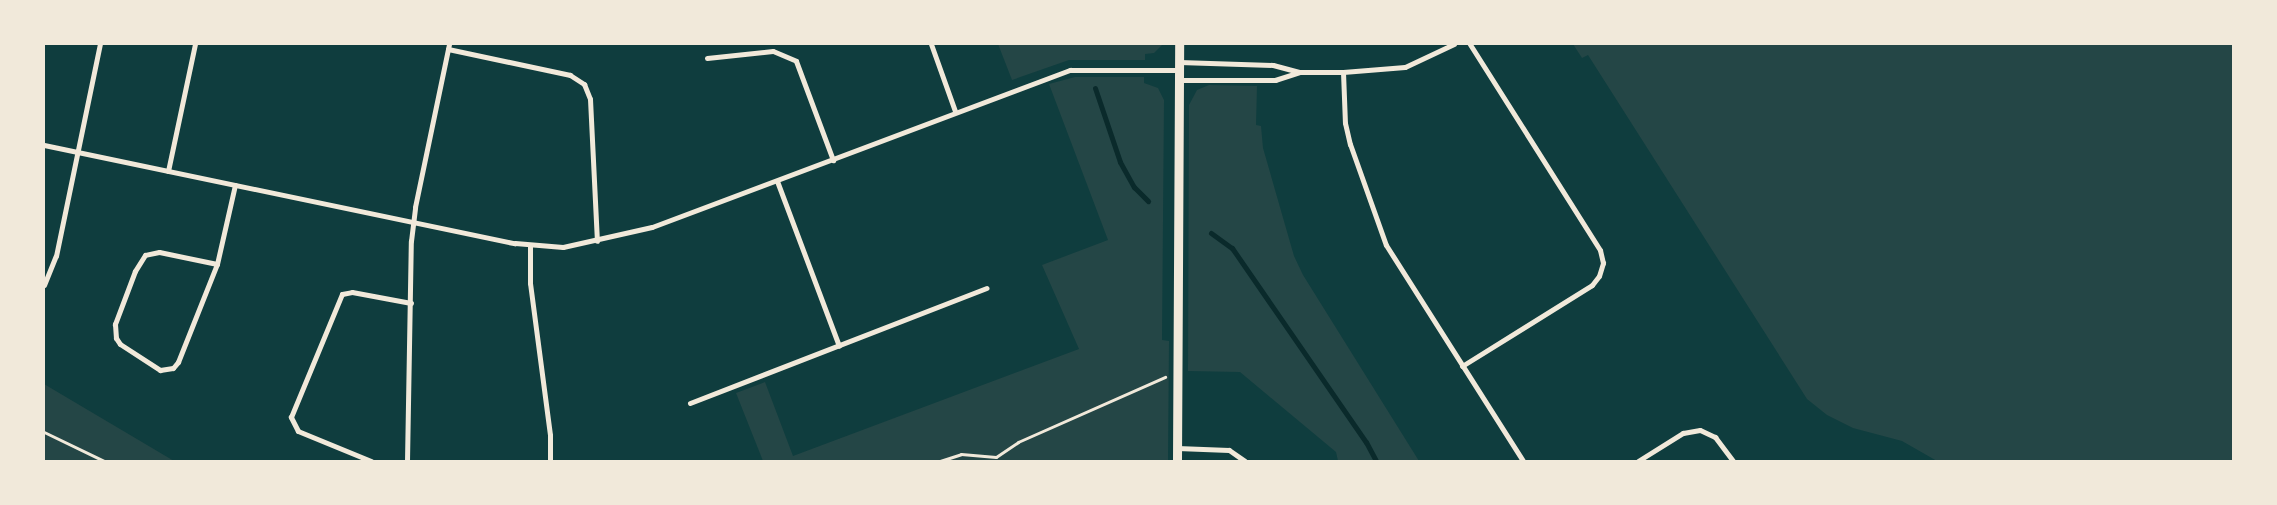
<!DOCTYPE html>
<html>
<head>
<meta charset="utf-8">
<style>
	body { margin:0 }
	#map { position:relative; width:2277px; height:505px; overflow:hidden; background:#0f3d3e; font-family:Arial,sans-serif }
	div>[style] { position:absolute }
	.green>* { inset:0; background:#244646 }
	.stream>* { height:5px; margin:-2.5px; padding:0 2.5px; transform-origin:2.5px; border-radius:2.5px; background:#0a2a2b }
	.path>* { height:3px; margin:-1.5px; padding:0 1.5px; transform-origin:1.5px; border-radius:1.5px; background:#f1e9da }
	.minor>* { height:5px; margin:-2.5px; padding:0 2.5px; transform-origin:2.5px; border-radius:2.5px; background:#f1e9da }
	.tertiary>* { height:9px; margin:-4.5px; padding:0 4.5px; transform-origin:4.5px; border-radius:4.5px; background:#f1e9da }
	span { translate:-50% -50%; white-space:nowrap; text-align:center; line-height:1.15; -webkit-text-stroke:4px #f1e9da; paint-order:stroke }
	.frame { position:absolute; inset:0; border:45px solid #f1e9da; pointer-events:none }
</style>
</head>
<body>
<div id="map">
	<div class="green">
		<i style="clip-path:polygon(998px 44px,1163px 44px,1154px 53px,1145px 54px,1145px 60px,1069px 60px,1012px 80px)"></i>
		<i style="clip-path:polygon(1573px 44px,2233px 44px,2233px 461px,1937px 461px,1902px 441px,1853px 428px,1827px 415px,1807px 399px,1588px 55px,1582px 58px)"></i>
		<i style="clip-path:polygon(1075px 77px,1144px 77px,1144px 83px,1158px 88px,1164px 100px,1162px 340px,1169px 341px,1168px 461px,763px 461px,736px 393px,765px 382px,793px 456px,1079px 349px,1042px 265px,1108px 240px,1049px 84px)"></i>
		<i style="clip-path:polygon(1209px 85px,1257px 86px,1256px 125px,1261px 126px,1263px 148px,1294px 256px,1303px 275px,1419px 461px,1338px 461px,1336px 452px,1240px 372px,1188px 371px,1189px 105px,1197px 90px)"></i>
		<i style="clip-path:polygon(44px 384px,174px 461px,44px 461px)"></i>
	</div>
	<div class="stream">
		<i style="left:1095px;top:88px;width:78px;rotate:71.3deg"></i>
		<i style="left:1120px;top:162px;width:29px;rotate:61deg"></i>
		<i style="left:1134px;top:187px;width:20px;rotate:45deg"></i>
		<i style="left:1211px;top:233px;width:26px;rotate:36deg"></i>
		<i style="left:1232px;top:248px;width:236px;rotate:55.4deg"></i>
		<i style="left:1366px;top:442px;width:21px;rotate:62deg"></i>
	</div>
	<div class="path">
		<i style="left:44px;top:432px;width:67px;rotate:25.8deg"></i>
		<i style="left:940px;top:461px;width:22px;rotate:-18deg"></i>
		<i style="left:961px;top:454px;width:35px;rotate:5deg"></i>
		<i style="left:996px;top:457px;width:27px;rotate:-34deg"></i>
		<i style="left:1018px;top:442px;width:161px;rotate:-23.9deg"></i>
	</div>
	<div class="minor">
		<i style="left:931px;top:44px;width:71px;rotate:70.3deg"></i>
		<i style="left:448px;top:49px;width:125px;rotate:12deg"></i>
		<i style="left:570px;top:75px;width:17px;rotate:33deg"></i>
		<i style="left:584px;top:84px;width:16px;rotate:68deg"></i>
		<i style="left:590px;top:99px;width:142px;rotate:87.2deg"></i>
		<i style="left:707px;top:58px;width:66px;rotate:-6.1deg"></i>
		<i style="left:773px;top:51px;width:25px;rotate:23deg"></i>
		<i style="left:796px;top:61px;width:106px;rotate:69.5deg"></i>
		<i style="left:1179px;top:62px;width:94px;rotate:1.8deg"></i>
		<i style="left:1273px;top:65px;width:27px;rotate:15deg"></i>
		<i style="left:1299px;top:72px;width:44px"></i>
		<i style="left:1343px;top:72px;width:62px;rotate:-4.6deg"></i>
		<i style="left:1405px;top:67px;width:54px;rotate:-25.1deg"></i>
		<i style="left:1343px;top:72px;width:51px;rotate:87.8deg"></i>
		<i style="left:1345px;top:123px;width:22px;rotate:77deg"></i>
		<i style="left:1350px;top:144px;width:107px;rotate:70.4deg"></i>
		<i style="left:1386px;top:245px;width:256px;rotate:57.6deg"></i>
		<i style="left:1179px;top:80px;width:96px"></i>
		<i style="left:1275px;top:80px;width:25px;rotate:-18deg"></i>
		<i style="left:44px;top:145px;width:481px;rotate:11.8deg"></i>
		<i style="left:515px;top:243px;width:48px;rotate:4.8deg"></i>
		<i style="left:563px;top:247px;width:91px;rotate:-12.7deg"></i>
		<i style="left:652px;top:227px;width:447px;rotate:-20.6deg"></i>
		<i style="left:1070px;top:70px;width:109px"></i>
		<i style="left:168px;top:171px;width:130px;rotate:-78deg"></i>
		<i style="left:777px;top:181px;width:176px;rotate:69.4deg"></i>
		<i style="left:530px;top:245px;width:38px;rotate:90deg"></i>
		<i style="left:530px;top:283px;width:153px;rotate:82.5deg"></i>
		<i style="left:550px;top:435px;width:26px;rotate:90deg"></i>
		<i style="left:217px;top:264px;width:59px;rotate:-168.3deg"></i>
		<i style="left:159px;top:252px;width:14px;rotate:168deg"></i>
		<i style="left:145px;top:255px;width:19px;rotate:122deg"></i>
		<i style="left:135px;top:271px;width:57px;rotate:110.7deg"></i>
		<i style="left:115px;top:324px;width:14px;rotate:86deg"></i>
		<i style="left:116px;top:338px;width:7px;rotate:56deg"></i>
		<i style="left:120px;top:344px;width:48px;rotate:33deg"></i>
		<i style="left:160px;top:370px;width:13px;rotate:-9deg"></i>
		<i style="left:173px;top:368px;width:8px;rotate:-50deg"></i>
		<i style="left:178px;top:362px;width:105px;rotate:-68.3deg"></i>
		<i style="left:217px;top:264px;width:81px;rotate:-77.2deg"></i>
		<i style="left:44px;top:285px;width:31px;rotate:-68deg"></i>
		<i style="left:56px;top:256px;width:217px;rotate:-78.3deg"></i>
		<i style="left:1462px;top:366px;width:153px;rotate:-31.9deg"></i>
		<i style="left:1592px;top:285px;width:11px;rotate:-52deg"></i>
		<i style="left:1599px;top:276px;width:14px;rotate:-73deg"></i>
		<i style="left:1603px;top:263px;width:13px;rotate:-103deg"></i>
		<i style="left:1600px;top:250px;width:244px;rotate:-122.3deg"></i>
		<i style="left:690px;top:403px;width:318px;rotate:-21.2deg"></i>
		<i style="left:1177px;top:448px;width:52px;rotate:2.2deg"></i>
		<i style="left:1229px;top:450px;width:19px;rotate:35deg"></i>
		<i style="left:371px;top:461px;width:79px;rotate:-157.7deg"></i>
		<i style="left:298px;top:431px;width:16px;rotate:-117deg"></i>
		<i style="left:291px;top:417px;width:133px;rotate:-67.5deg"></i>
		<i style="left:342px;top:294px;width:10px;rotate:-11deg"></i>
		<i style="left:352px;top:292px;width:60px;rotate:10.6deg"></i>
		<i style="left:407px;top:461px;width:220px;rotate:-89deg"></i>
		<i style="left:411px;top:241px;width:34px;rotate:-83deg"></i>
		<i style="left:415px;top:207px;width:167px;rotate:-78.2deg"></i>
		<i style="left:1638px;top:461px;width:53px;rotate:-31.9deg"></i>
		<i style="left:1683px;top:433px;width:17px;rotate:-10deg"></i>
		<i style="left:1700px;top:430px;width:17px;rotate:25deg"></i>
		<i style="left:1715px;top:437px;width:30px;rotate:53deg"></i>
	</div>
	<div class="tertiary">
		<i style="left:1177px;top:461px;width:417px;rotate:-89.7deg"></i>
	</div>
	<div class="frame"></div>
</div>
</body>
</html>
